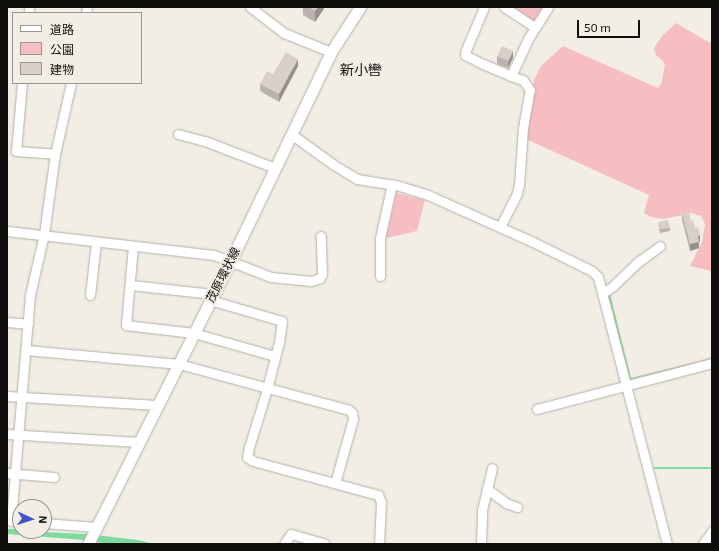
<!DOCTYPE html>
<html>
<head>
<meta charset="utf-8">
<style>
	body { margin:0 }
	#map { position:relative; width:719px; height:551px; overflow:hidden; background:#f2eee6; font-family:"Exo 2","Noto Sans JP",sans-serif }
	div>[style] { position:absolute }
	.green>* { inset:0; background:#f7bec2 }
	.water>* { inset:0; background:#7ddc9d; transform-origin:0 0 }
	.roads { filter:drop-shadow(0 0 1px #b4b0a8) drop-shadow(0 0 1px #b4b0a8) }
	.minor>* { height:9px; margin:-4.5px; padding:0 4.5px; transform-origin:4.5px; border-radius:4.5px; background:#fff }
	.major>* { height:11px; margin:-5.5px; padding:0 5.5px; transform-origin:5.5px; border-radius:5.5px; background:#fff }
	.wall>* { inset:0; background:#bab2ae }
	.shaded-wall>* { inset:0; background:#97918d }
	.building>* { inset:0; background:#d8cfca; transform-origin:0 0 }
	span { translate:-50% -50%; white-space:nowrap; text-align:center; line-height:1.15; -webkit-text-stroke:4px #f2eee6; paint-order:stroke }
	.street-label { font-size:12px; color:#100f0c }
	.quarter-label { font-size:14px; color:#100f0c }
	.frame { position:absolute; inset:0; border:8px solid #100f0c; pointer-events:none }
	.legend { position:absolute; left:12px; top:12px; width:130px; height:72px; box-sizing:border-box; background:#f2eee6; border:1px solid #98958f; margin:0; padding:5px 7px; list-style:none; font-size:12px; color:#100f0c }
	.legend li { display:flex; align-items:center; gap:8px; height:20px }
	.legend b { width:20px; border:1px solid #98958f }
	.north { position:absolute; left:12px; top:499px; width:40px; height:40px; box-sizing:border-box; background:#f2eee6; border:1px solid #98958f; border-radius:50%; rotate:93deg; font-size:11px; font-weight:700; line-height:16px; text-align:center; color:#100f0c }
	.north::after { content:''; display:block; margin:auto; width:14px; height:18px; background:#3d55c8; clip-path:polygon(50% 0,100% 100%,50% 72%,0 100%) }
	.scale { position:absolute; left:577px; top:20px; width:63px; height:18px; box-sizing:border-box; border:2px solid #100f0c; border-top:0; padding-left:5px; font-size:12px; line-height:14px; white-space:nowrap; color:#100f0c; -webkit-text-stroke:3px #f2eee6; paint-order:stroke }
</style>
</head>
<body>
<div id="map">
	<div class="green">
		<i style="clip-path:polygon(504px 7px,548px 7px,535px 27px)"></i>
		<i style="clip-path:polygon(676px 23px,712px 44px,712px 271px,690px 266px,702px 242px,705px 224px,701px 216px,691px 213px,664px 219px,651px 217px,644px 213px,649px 195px,526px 139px,534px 80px,541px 66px,563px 46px,658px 88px,661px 84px,665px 66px,663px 61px,656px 55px,654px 48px,662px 36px)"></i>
		<i style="clip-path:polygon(396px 193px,425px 200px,417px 231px,386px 238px)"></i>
		<i style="clip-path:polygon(606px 293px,610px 294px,630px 379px,712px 358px,712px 361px,629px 380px)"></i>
	</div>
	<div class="water">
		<i style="clip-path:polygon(608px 294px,610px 294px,631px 378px,712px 358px,630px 379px)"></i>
		<i style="left:712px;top:467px;width:2px;height:58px;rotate:90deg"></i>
		<i style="clip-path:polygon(7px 529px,20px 529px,20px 531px,87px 534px,138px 540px,153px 544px,109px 544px,84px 540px,7px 534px)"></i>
	</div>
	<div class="roads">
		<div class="minor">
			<i style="left:250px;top:7px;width:43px;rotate:37.4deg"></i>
			<i style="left:284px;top:33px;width:51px;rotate:22deg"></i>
			<i style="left:484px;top:7px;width:47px;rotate:112.7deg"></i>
			<i style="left:466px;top:50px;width:5px;rotate:101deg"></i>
			<i style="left:465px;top:55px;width:20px;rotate:27deg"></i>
			<i style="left:483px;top:64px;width:30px;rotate:23deg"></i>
			<i style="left:504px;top:7px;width:37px;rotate:33deg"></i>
			<i style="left:29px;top:13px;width:6px;rotate:-90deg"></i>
			<i style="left:86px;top:13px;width:6px;rotate:-81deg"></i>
			<i style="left:22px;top:83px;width:68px;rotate:95deg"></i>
			<i style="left:16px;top:151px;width:39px;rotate:4deg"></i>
			<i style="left:178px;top:134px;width:28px;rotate:15deg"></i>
			<i style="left:205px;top:141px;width:75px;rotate:21.1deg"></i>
			<i style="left:291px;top:134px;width:53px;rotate:35.8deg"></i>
			<i style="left:334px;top:165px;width:27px;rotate:31deg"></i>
			<i style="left:357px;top:179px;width:39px;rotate:9deg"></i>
			<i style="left:396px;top:185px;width:34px;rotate:17deg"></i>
			<i style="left:428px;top:195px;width:113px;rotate:24.1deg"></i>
			<i style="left:531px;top:241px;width:68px;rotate:26.2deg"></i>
			<i style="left:592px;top:271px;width:8px;rotate:45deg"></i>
			<i style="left:598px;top:277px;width:276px;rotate:75.5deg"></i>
			<i style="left:500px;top:227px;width:38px;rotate:-63deg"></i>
			<i style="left:517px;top:193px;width:8px;rotate:-76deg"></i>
			<i style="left:519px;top:185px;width:57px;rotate:-86deg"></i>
			<i style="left:523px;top:128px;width:39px;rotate:-80deg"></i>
			<i style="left:530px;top:90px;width:12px;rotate:-125deg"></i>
			<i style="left:523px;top:80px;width:13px;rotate:-162deg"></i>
			<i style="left:511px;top:76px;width:41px;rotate:-65.3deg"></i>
			<i style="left:528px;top:39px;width:38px;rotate:-58deg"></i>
			<i style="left:7px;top:231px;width:208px;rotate:6.6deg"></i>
			<i style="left:214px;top:255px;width:61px;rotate:21.1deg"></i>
			<i style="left:271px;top:277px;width:40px;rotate:5.7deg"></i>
			<i style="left:311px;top:281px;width:9px;rotate:-18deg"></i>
			<i style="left:320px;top:278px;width:4px;rotate:-63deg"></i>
			<i style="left:322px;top:274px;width:38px;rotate:-92deg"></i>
			<i style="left:133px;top:246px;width:79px;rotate:95.1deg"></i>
			<i style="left:126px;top:325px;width:68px;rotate:6.7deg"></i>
			<i style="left:194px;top:333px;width:84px;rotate:15.9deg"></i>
			<i style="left:380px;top:276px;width:38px;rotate:-90deg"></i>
			<i style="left:380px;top:238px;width:55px;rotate:-77.5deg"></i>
			<i style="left:131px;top:285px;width:82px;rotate:6.3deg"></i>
			<i style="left:603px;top:293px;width:12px;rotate:-35deg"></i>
			<i style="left:613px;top:286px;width:35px;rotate:-44deg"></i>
			<i style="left:638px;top:262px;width:27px;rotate:-36deg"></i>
			<i style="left:90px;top:295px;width:53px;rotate:-83.5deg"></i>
			<i style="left:210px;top:300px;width:75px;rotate:16.3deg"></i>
			<i style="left:282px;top:321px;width:21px;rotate:98deg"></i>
			<i style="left:279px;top:342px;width:49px;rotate:104.3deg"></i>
			<i style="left:267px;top:389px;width:61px;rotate:107.2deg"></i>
			<i style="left:249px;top:447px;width:10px;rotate:101deg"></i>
			<i style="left:247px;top:457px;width:7px;rotate:34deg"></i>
			<i style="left:253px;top:461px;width:130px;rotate:15.2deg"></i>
			<i style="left:378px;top:495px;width:8px;rotate:67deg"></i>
			<i style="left:381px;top:502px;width:42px;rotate:92.7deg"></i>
			<i style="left:7px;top:322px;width:21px;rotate:5deg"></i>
			<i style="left:26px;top:350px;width:154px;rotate:5.2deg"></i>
			<i style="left:179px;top:364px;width:176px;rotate:15.1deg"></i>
			<i style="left:349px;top:410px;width:4px;rotate:45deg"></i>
			<i style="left:352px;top:413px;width:6px;rotate:81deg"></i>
			<i style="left:353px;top:419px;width:66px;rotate:105.7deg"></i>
			<i style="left:7px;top:396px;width:150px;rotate:3.4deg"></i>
			<i style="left:537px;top:409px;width:181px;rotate:-14.7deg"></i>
			<i style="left:7px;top:434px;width:131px;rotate:3.5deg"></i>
			<i style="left:7px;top:473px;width:47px;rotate:4.9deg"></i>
			<i style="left:487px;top:489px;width:24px;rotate:36deg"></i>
			<i style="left:506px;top:503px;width:12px;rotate:20deg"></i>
			<i style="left:11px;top:521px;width:227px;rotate:-85.2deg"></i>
			<i style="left:30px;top:295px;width:63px;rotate:-77.1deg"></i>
			<i style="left:44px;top:234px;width:81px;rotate:-82.2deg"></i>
			<i style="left:55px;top:154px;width:73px;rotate:-77.3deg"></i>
			<i style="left:44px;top:523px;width:52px;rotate:4.4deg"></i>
			<i style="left:284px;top:544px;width:12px;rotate:-55deg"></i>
			<i style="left:291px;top:534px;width:35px;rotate:16deg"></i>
			<i style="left:481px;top:544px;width:34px;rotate:-88deg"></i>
			<i style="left:482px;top:510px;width:43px;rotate:-76.6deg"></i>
			<i style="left:703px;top:544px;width:16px;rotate:-55deg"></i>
		</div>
		<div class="major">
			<i style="left:88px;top:544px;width:316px;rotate:-63.3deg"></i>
			<i style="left:230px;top:262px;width:233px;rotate:-64.3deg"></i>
			<i style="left:331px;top:52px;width:54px;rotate:-57.2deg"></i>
		</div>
	</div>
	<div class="wall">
		<i style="clip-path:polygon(303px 7px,325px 7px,315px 22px,303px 15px)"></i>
		<i style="clip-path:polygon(497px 56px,513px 58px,508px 68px,497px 64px)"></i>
		<i style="clip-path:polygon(298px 66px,279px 102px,260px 91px,260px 84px,273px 74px)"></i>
		<i style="clip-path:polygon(682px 213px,691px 221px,695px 228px,700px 241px,699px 242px,699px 248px,690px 251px,682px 220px)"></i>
		<i style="clip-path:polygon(658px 222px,670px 228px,670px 231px,660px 233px)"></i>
	</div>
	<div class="shaded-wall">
		<i style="clip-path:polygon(318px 7px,325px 7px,315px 22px,315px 11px)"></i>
		<i style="clip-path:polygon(513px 51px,513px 58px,508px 68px,508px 61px)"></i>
		<i style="clip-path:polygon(298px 59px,298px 66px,279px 102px,279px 94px)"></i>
		<i style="clip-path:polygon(700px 235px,700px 241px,699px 242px,699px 248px,690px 251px,690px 244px,698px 236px)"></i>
	</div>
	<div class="building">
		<i style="clip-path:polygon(308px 7px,318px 7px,315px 11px)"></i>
		<i style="left:502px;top:46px;width:12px;height:11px;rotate:24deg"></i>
		<i style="clip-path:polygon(286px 52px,298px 59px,279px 94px,260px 84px,267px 71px,273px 74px)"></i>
		<i style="clip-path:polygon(689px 212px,691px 221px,693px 220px,695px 228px,698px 227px,700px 235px,698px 236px,699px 242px,690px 244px,682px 213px)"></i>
		<i style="clip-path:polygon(668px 220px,670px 228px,660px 229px,658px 222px)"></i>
	</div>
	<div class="street-label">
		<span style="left:223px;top:275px;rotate:-63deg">茂原環状線</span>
	</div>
	<div class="quarter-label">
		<span style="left:361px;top:70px">新小轡</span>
	</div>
	<div class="frame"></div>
	<ul class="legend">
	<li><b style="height:5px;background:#fff"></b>道路</li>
	<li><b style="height:11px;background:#f7bec2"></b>公園</li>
	<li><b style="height:11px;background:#d8cfca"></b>建物</li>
	</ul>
	<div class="north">N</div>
	<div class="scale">50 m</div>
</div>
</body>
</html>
